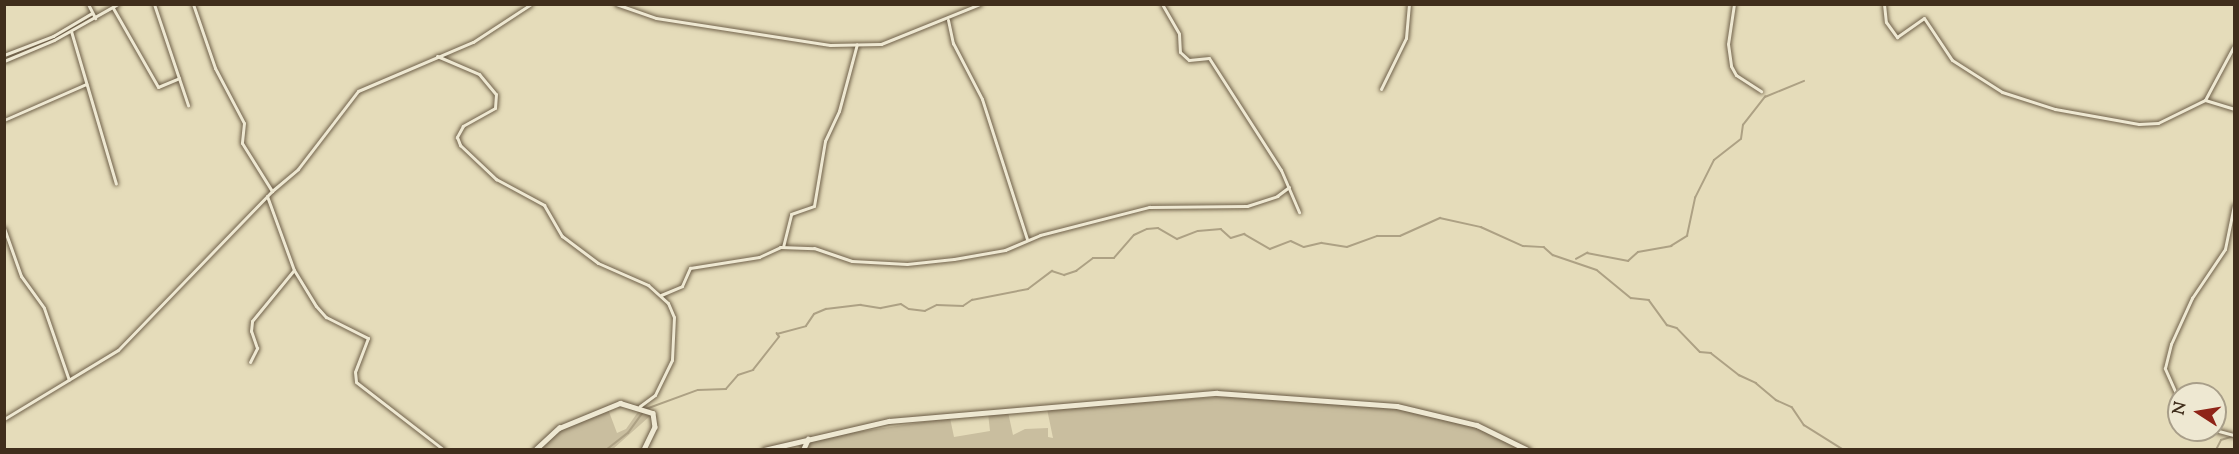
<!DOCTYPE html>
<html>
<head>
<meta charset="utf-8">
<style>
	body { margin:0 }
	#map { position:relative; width:2239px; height:454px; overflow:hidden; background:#e5dcba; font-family:"Sorts Mill Goudy",serif }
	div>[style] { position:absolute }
	.green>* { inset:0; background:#c9be9f }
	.stream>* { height:1.5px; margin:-0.75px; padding:0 0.75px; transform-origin:0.75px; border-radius:0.75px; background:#ada184 }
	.roads { filter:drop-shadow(0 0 2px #695a44) drop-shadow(0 0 2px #695a44) }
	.street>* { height:3px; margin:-1.5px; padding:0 1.5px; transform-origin:1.5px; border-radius:1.5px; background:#eee8d2 }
	.secondary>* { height:4.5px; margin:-2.25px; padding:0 2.25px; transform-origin:2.25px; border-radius:2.25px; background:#eee8d2 }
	span { translate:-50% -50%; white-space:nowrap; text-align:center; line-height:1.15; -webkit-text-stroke:4.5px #eee8d2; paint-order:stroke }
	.frame { position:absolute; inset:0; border:6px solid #402e1c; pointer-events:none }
	.north { position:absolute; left:2167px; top:382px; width:60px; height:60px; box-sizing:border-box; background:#eee8d2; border:2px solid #a89e89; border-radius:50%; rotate:282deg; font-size:16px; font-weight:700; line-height:24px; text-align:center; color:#402e1c }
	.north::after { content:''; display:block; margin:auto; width:21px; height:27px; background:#8f2418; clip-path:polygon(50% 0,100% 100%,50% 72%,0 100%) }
</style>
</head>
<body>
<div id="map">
	<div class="green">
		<i style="clip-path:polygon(1233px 396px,1398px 407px,1460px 421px,1503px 437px,1522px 449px,807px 449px,811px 442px,837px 435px,950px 418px,954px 437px,990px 431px,988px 413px,1008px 412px,1013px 435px,1025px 429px,1048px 428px,1048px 437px,1053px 438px,1047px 409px)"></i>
		<i style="clip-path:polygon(608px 409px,617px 433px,626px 429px,640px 409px,650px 416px,613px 449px,537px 450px,567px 426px)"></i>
	</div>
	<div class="stream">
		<i style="left:1576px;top:259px;width:13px;rotate:-29deg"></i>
		<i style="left:1587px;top:253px;width:42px;rotate:11deg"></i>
		<i style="left:1628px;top:261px;width:13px;rotate:-42deg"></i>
		<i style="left:1638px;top:252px;width:34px;rotate:-10deg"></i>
		<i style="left:1671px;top:246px;width:19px;rotate:-32deg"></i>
		<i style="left:1687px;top:236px;width:39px;rotate:-78deg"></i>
		<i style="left:1695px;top:198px;width:42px;rotate:-63.4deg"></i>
		<i style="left:1714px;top:160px;width:34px;rotate:-38deg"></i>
		<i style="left:1741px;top:139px;width:14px;rotate:-82deg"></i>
		<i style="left:1743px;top:125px;width:36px;rotate:-52deg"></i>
		<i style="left:1765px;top:97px;width:42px;rotate:-22.3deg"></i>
		<i style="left:646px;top:409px;width:55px;rotate:-20.1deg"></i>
		<i style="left:698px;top:390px;width:28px;rotate:-2deg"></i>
		<i style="left:726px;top:389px;width:18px;rotate:-49deg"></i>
		<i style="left:738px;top:375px;width:16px;rotate:-18deg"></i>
		<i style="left:753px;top:370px;width:42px;rotate:-51.8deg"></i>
		<i style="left:779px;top:337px;width:4px;rotate:-124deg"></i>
		<i style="left:777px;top:334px;width:30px;rotate:-15deg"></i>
		<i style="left:806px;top:326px;width:14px;rotate:-56deg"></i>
		<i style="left:814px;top:314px;width:13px;rotate:-23deg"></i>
		<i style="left:826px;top:309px;width:35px;rotate:-7deg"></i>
		<i style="left:861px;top:305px;width:20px;rotate:9deg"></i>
		<i style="left:881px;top:308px;width:20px;rotate:-11deg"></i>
		<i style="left:901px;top:304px;width:9px;rotate:32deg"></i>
		<i style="left:909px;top:309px;width:16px;rotate:7deg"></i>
		<i style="left:925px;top:311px;width:13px;rotate:-27deg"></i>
		<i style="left:937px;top:305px;width:26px;rotate:2deg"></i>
		<i style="left:963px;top:306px;width:11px;rotate:-34deg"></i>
		<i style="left:972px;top:300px;width:57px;rotate:-11.1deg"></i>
		<i style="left:1028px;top:289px;width:30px;rotate:-37deg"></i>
		<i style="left:1052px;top:271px;width:13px;rotate:18deg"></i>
		<i style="left:1064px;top:275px;width:13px;rotate:-18deg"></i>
		<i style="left:1076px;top:271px;width:21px;rotate:-37deg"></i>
		<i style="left:1093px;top:258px;width:21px"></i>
		<i style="left:1114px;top:258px;width:30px;rotate:-49deg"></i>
		<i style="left:1134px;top:235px;width:14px;rotate:-25deg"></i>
		<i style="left:1147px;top:229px;width:11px;rotate:-5deg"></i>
		<i style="left:1158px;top:228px;width:22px;rotate:30deg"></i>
		<i style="left:1177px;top:239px;width:22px;rotate:-21deg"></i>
		<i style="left:1198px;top:231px;width:23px;rotate:-5deg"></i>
		<i style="left:1221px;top:229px;width:13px;rotate:42deg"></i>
		<i style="left:1231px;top:238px;width:14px;rotate:-17deg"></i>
		<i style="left:1244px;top:234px;width:30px;rotate:30deg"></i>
		<i style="left:1270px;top:249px;width:22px;rotate:-21deg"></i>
		<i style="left:1291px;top:241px;width:14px;rotate:25deg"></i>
		<i style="left:1304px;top:247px;width:18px;rotate:-13deg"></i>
		<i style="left:1322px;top:243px;width:25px;rotate:9deg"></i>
		<i style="left:1347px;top:247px;width:32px;rotate:-20deg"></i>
		<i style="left:1377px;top:236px;width:23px"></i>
		<i style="left:1400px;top:236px;width:44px;rotate:-24.2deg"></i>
		<i style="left:1440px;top:218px;width:42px;rotate:12.4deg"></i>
		<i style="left:1481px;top:227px;width:46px;rotate:24.3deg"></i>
		<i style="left:1523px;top:246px;width:21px;rotate:3deg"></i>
		<i style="left:1544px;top:247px;width:12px;rotate:42deg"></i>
		<i style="left:1553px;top:255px;width:46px;rotate:18.8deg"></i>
		<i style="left:1597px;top:270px;width:44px;rotate:39.5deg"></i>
		<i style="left:1631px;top:298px;width:18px;rotate:6deg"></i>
		<i style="left:1649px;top:300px;width:31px;rotate:54deg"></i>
		<i style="left:1667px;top:325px;width:10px;rotate:17deg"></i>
		<i style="left:1677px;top:328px;width:33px;rotate:46deg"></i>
		<i style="left:1700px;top:352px;width:11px;rotate:5deg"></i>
		<i style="left:1711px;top:353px;width:36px;rotate:38deg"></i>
		<i style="left:1739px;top:375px;width:19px;rotate:25deg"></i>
		<i style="left:1756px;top:383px;width:26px;rotate:40deg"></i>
		<i style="left:1776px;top:400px;width:17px;rotate:24deg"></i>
		<i style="left:1792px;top:407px;width:22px;rotate:56deg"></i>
		<i style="left:1804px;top:425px;width:47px;rotate:32deg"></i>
		<i style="left:606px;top:450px;width:28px;rotate:-38deg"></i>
		<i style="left:628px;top:433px;width:26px;rotate:-54deg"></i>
		<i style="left:2216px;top:450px;width:11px;rotate:-63deg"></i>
		<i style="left:2221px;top:440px;width:14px;rotate:-17deg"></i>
	</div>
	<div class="roads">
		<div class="street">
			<i style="left:88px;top:4px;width:16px;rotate:63deg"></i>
			<i style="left:154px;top:4px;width:107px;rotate:71.4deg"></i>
			<i style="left:193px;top:4px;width:68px;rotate:71deg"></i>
			<i style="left:215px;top:68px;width:62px;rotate:62.2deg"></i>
			<i style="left:244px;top:123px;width:20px;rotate:96deg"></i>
			<i style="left:242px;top:143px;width:57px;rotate:58deg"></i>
			<i style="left:616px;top:4px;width:42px;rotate:19.3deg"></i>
			<i style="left:656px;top:18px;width:176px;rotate:8.8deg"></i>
			<i style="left:830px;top:45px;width:51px;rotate:-1.1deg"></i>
			<i style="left:881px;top:44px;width:107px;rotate:-22deg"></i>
			<i style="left:1162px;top:4px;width:34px;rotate:60deg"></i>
			<i style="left:1179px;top:34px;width:18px;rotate:87deg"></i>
			<i style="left:1180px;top:52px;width:12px;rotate:42deg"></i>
			<i style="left:1189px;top:60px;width:20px;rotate:-6deg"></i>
			<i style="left:1209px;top:58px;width:133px;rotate:57.3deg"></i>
			<i style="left:1281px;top:170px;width:46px;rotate:66.8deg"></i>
			<i style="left:1734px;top:4px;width:40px;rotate:98.5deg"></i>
			<i style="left:1728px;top:44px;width:22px;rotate:82deg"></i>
			<i style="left:1731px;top:66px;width:10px;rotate:61deg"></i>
			<i style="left:1736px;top:75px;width:30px;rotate:33deg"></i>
			<i style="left:1884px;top:4px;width:18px;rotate:84deg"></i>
			<i style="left:1886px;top:22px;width:19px;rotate:54deg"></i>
			<i style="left:1897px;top:37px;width:33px;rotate:-35deg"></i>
			<i style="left:1924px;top:18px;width:50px;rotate:56.3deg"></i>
			<i style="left:1952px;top:60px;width:59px;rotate:32.6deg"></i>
			<i style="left:2002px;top:92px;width:56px;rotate:17.8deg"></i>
			<i style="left:2055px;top:109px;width:85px;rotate:10.1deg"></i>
			<i style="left:2139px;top:124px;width:19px;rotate:-3deg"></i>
			<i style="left:2158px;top:123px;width:52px;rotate:-26.1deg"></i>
			<i style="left:2205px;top:100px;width:61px;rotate:-61.8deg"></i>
			<i style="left:113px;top:8px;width:91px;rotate:60.3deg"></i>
			<i style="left:158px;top:87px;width:23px;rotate:-23deg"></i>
			<i style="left:948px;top:20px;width:24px;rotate:78deg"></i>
			<i style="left:953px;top:43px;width:63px;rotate:62.6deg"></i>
			<i style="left:982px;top:99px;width:147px;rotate:72.2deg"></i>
			<i style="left:71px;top:31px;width:159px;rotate:73.6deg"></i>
			<i style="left:4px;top:55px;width:53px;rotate:-21.2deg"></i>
			<i style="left:53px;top:36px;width:45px;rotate:-30.5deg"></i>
			<i style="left:437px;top:56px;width:46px;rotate:23.2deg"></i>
			<i style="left:479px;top:74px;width:26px;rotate:50deg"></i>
			<i style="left:496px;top:94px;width:14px;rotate:94deg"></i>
			<i style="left:495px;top:108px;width:37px;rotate:151deg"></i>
			<i style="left:463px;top:126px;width:13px;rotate:119deg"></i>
			<i style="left:457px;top:137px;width:9px;rotate:69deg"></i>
			<i style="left:460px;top:145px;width:50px;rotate:43.4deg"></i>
			<i style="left:496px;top:179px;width:55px;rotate:28.4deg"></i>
			<i style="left:544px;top:205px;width:36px;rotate:60deg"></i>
			<i style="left:562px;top:236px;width:45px;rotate:36.9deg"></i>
			<i style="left:598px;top:263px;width:55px;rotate:23.7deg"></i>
			<i style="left:648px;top:285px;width:27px;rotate:42deg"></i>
			<i style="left:668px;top:303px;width:15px;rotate:67deg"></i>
			<i style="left:674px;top:317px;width:43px;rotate:92.7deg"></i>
			<i style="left:672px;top:360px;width:39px;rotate:116deg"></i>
			<i style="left:655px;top:395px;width:19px;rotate:144deg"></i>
			<i style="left:4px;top:61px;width:54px;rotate:-22.8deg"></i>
			<i style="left:54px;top:40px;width:73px;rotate:-29.4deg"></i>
			<i style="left:1381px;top:89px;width:57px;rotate:-63.9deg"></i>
			<i style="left:1406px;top:38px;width:34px;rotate:-85deg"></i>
			<i style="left:2205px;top:100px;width:30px;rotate:17deg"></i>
			<i style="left:4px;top:120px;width:90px;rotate:-23.7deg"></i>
			<i style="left:267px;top:196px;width:79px;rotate:70deg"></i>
			<i style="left:294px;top:270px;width:42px;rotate:58.6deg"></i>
			<i style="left:316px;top:306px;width:15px;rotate:48deg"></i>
			<i style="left:326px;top:317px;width:47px;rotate:26.6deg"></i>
			<i style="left:368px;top:338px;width:36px;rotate:111deg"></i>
			<i style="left:355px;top:372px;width:10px;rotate:84deg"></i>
			<i style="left:356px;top:382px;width:111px;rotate:37.7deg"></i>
			<i style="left:4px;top:228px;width:51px;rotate:70.5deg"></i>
			<i style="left:21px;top:276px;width:39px;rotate:54deg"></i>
			<i style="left:44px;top:308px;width:76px;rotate:70.9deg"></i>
			<i style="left:783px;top:247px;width:34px;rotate:-76deg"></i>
			<i style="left:791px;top:214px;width:24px;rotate:-19deg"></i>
			<i style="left:814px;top:206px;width:66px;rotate:-80.4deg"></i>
			<i style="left:825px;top:141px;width:33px;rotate:-65deg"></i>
			<i style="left:839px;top:111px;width:69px;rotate:-75deg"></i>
			<i style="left:661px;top:295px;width:23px;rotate:-23deg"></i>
			<i style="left:682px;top:286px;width:20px;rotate:-66deg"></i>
			<i style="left:690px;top:268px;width:70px;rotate:-9.1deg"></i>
			<i style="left:759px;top:257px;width:23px;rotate:-25deg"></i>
			<i style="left:780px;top:247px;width:34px;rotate:2deg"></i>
			<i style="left:814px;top:248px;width:40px;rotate:18.9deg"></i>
			<i style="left:852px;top:261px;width:55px;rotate:3.1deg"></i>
			<i style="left:907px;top:264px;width:47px;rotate:-6.1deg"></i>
			<i style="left:954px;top:259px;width:52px;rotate:-10deg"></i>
			<i style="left:1005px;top:250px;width:38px;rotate:-23deg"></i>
			<i style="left:1040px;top:235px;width:113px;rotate:-14.4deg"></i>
			<i style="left:1149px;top:207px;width:98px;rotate:-0.6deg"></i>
			<i style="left:1247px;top:206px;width:32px;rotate:-18deg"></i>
			<i style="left:1277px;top:196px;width:15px;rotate:-37deg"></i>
			<i style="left:250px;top:362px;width:16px;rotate:-63deg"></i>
			<i style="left:257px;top:348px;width:18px;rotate:-109deg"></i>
			<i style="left:251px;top:331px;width:10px;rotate:-84deg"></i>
			<i style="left:252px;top:321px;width:66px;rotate:-50.5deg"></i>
			<i style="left:2179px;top:400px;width:35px;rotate:-114deg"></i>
			<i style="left:2165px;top:368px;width:25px;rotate:-76deg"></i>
			<i style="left:2171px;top:344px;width:51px;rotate:-65.5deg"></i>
			<i style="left:2192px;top:298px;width:59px;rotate:-56deg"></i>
			<i style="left:2225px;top:249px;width:45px;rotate:-78.4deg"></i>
			<i style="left:4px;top:419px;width:133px;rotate:-31.2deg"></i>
			<i style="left:118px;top:350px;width:221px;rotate:-45.9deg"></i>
			<i style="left:272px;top:191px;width:34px;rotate:-40deg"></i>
			<i style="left:298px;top:169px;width:98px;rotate:-52.4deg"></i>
			<i style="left:358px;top:91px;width:125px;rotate:-23.1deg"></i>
			<i style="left:473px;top:42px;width:69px;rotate:-33.2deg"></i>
			<i style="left:2215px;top:430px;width:20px;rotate:15deg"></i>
		</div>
		<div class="secondary">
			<i style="left:535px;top:450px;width:33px;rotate:-43deg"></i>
			<i style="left:559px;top:428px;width:66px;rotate:-22.3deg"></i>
			<i style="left:620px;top:403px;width:34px;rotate:17deg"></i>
			<i style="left:653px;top:413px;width:14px;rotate:82deg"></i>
			<i style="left:655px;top:427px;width:25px;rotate:116deg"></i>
			<i style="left:764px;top:450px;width:128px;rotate:-13.1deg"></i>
			<i style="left:889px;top:421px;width:329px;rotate:-4.9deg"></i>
			<i style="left:1217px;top:393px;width:180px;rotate:4.1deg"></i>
			<i style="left:1397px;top:406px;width:82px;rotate:13.4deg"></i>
			<i style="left:1477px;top:425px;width:57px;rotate:26.1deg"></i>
			<i style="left:803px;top:450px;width:12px;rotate:-66deg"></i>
		</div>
	</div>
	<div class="frame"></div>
	<div class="north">N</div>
</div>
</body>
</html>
